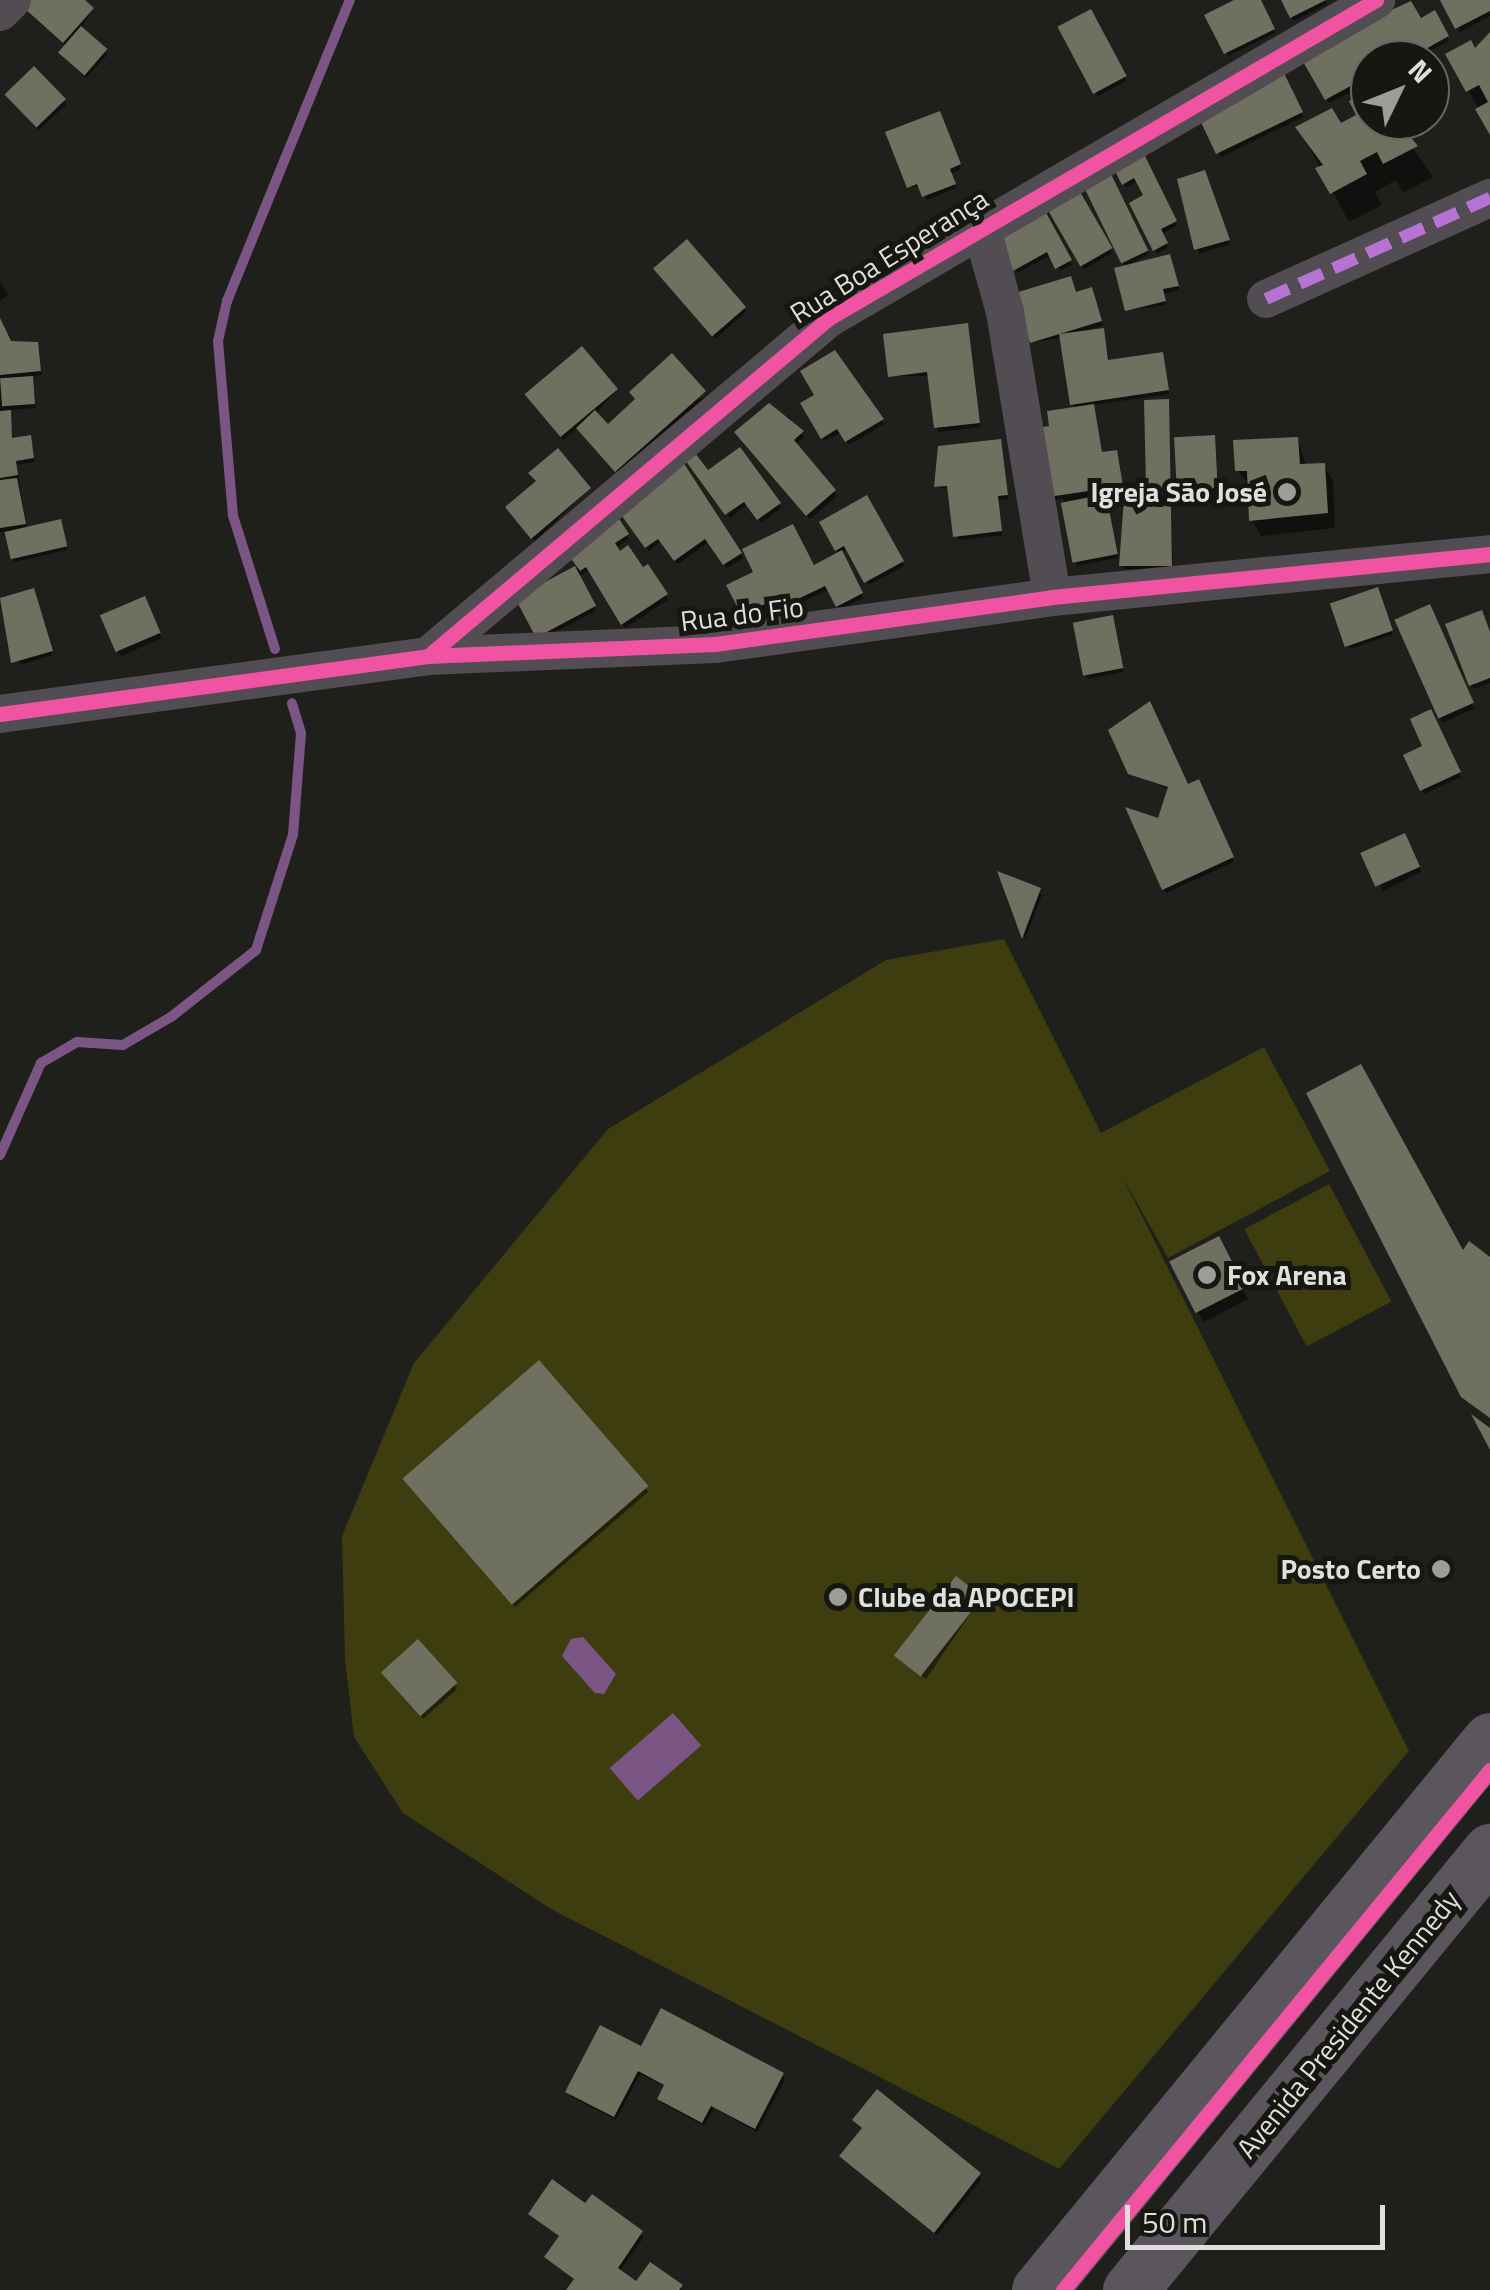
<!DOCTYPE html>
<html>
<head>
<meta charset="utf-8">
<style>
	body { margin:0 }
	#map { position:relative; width:1490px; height:2290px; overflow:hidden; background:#1f1f1c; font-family:"Titillium Web",sans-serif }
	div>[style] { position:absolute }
	.green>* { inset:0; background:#3e3d10; transform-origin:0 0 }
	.water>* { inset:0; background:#7b5684; transform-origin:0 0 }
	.shadow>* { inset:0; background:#0007; transform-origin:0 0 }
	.stream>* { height:10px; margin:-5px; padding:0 5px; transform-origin:5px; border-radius:5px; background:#7b5684 }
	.building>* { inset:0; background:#707061; transform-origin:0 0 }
	.street>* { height:38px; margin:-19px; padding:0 19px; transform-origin:19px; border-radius:19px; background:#524d53 }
	.primary>* { height:55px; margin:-27.5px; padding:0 27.5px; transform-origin:27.5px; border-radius:27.5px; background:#5b555d }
	.quiet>* { height:12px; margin-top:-6px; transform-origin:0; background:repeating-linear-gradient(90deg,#b673d3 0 25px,transparent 0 37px) }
	.cycleway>* { height:15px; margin:-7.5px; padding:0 7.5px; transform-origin:7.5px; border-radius:7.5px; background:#f153a3 }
	.dots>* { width:28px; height:28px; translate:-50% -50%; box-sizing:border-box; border:5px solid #171712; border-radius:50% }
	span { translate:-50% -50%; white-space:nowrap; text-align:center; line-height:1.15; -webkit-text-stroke:10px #171712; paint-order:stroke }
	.street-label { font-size:28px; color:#dfdfdb }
	.poi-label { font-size:28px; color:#dfdfdb; font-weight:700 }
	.right { translate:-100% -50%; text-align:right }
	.left { translate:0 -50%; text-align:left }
	.north { position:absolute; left:1350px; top:40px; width:100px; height:100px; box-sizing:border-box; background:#171712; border:2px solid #676762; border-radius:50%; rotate:47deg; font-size:28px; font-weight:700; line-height:40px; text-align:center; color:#dfdfdb }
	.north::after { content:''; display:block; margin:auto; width:35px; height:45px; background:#9c9c98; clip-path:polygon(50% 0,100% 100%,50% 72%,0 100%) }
	.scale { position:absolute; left:1125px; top:2205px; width:260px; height:45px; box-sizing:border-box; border:5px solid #dfdfdb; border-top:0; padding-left:12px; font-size:30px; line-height:35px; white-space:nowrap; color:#dfdfdb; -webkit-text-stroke:8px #171712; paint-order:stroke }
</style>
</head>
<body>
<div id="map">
	<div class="green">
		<i style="clip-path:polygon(1004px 939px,1101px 1133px,1264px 1047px,1330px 1171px,1168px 1258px,1123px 1178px,1409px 1751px,1059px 2169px,551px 1909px,403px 1813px,354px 1737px,345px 1659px,342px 1536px,414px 1363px,608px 1129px,886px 960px)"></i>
		<i style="left:1329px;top:1184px;width:133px;height:96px;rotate:62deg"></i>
	</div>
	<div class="water">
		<i style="clip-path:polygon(583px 1637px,616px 1674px,604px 1694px,595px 1693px,562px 1656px,571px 1639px)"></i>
		<i style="left:673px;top:1713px;width:43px;height:84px;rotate:49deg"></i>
	</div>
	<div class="shadow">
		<i style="clip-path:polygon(34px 0,81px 0,92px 10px,81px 29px,107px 55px,86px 78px,63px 57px,66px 46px,29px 13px)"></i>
		<i style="clip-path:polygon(1239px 0,1258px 0,1275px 33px,1228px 56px,1207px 16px)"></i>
		<i style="clip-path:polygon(1280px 0,1325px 0,1327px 4px,1294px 21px)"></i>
		<i style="clip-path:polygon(1443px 0,1490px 0,1490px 16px,1460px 32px)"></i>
		<i style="left:1090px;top:12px;width:78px;height:33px;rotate:62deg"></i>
		<i style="clip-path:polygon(1434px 13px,1449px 41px,1413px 60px,1370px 60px,1370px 82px,1329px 103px,1301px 54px)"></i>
		<i style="clip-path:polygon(1490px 40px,1490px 130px,1449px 55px,1475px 51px)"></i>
		<i style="clip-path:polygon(1280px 70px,1303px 117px,1221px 157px,1202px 119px)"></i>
		<i style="clip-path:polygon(1370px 93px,1370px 120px,1403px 120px,1408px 128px,1401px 131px,1433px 177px,1403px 193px,1396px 180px,1375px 192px,1382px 205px,1349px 222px,1299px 128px,1340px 126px,1359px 116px)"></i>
		<i style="clip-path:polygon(10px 99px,64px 101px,66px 105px,39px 130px)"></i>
		<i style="clip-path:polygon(941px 118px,961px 169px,950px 174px,956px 188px,927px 200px,921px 187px,909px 187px)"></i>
		<i style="clip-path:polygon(1140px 151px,1177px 226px,1161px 234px,1168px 248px,1157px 254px,1132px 204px,1146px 197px,1139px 181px,1126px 187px,1114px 164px)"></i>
		<i style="clip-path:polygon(1110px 177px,1148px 254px,1128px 265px,1171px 261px,1179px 290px,1163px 294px,1166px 305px,1127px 310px,1126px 268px,1087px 188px)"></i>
		<i style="clip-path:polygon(1206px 177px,1230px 244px,1199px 254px,1180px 181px)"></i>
		<i style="left:1078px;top:194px;width:68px;height:32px;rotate:60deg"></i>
		<i style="clip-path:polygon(1043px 213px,1072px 265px,1060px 271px,1051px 255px,1017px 273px,998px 237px)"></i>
		<i style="clip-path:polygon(658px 273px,744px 308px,746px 312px,715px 339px)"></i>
		<i style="clip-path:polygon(0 282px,9px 295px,0 301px)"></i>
		<i style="clip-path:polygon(1076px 294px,1093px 294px,1103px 325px,1088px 330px,1105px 335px,1109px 362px,1162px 355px,1169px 394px,1092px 405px,1102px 455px,1118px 457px,1123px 490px,1103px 493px,1118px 558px,1077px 566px,1063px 499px,1053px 500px,1052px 428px,1075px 409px,1062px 338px,1033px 342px)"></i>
		<i style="clip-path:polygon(0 323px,10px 344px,39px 349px,42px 375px,30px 376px,36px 408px,8px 410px,13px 440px,32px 442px,35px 462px,16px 465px,27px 529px,62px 526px,67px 550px,14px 562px,6px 531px,0 532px)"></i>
		<i style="clip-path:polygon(969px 330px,981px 427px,938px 432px,930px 376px,890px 376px)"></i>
		<i style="clip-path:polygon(835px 353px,884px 424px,849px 445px,841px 432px,825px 441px,803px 404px,817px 396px)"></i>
		<i style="clip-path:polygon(616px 391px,595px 414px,607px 427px,706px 397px,619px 474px,579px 427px,563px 440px,529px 399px)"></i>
		<i style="clip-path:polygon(1167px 402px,1173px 570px,1124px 569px,1121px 565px)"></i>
		<i style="clip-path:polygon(789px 417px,804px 437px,795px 445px,837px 496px,810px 519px,740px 437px)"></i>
		<i style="clip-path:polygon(1214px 437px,1219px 492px,1182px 494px,1180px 489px)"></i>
		<i style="clip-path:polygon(1297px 439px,1307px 467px,1324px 466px,1333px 481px,1335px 528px,1261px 536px,1252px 520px,1250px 486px,1238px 471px)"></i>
		<i style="clip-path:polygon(1000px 442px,1009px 499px,998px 500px,1002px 535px,958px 540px,950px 489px,936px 487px)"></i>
		<i style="clip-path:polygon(739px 450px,781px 508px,761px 523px,748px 504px,730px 518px,688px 461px,707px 474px)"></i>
		<i style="clip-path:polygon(682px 466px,743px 558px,727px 568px,709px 542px,678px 564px,662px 541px,649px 551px,622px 512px)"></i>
		<i style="clip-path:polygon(589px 489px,535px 541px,510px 512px)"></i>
		<i style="clip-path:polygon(866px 498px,904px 566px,869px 585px,848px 548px,840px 553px,863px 598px,840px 610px,829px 589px,776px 615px,771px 606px,746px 619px,729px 586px,813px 568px,840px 554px,822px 523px)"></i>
		<i style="clip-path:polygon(617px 521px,629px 539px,616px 548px,642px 571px,647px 567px,668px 600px,625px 628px,590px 569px,578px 577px,596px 611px,541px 639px,519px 598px,579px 567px)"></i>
		<i style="left:33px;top:591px;width:67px;height:34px;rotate:73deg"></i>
		<i style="clip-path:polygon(1379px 594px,1393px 634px,1350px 649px,1347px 645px)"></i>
		<i style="left:144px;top:599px;width:43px;height:45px;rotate:66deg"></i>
		<i style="left:1429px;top:607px;width:111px;height:35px;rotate:66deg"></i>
		<i style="clip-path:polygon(1112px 618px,1123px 672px,1088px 679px,1086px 674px)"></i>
		<i style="clip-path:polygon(1490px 636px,1490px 683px,1474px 689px,1471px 685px)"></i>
		<i style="clip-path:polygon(1430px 712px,1461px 777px,1424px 794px,1406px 757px,1426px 747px)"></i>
		<i style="clip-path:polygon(1130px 773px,1187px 787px,1198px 782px,1234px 862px,1166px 893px,1129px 811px,1159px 821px,1170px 790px)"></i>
		<i style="left:1403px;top:836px;width:40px;height:43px;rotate:63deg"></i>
		<i style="clip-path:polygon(1001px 876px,1042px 895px,1025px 939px)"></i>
		<i style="clip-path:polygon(1224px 1250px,1248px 1299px,1204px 1322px,1198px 1312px)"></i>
		<i style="clip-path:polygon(407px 1483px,646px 1488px,648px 1492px,515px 1607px)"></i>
		<i style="clip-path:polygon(981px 1598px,926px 1679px,901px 1660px,898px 1656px)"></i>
		<i style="clip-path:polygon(385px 1677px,455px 1685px,457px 1689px,423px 1719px)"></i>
		<i style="clip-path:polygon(642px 2050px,782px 2075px,785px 2079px,757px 2132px,714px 2108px,704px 2126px,662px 2103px,666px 2087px,640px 2074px,616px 2120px,570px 2096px)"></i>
		<i style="clip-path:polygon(877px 2092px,982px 2179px,937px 2235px,842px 2156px,864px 2129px,857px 2124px)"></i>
		<i style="clip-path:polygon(586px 2206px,644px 2237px,619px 2272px,637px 2284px,683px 2290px,569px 2290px,576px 2281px,547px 2257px,560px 2238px,531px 2214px)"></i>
	</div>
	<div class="stream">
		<i style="left:275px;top:649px;width:139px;rotate:-107.5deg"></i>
		<i style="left:233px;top:516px;width:176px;rotate:-94.9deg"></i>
		<i style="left:218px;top:341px;width:41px;rotate:-77.3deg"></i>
		<i style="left:227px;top:301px;width:325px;rotate:-67.8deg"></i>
		<i style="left:0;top:1155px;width:101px;rotate:-66deg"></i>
		<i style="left:41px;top:1063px;width:42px;rotate:-30.3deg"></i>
		<i style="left:77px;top:1042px;width:46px;rotate:3.7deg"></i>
		<i style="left:123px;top:1045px;width:56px;rotate:-30.3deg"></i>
		<i style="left:171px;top:1017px;width:108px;rotate:-38.2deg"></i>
		<i style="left:256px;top:950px;width:121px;rotate:-72.2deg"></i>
		<i style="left:293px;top:835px;width:102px;rotate:-85.5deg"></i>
		<i style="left:301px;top:733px;width:31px;rotate:-107deg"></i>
	</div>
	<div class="building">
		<i style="clip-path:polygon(31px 0,85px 0,94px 8px,63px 43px,24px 8px)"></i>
		<i style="clip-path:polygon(1234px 0,1261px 0,1275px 29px,1224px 54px,1204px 15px)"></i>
		<i style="clip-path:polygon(1281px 0,1326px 0,1290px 18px)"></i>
		<i style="clip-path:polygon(1440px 0,1490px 0,1490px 11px,1455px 29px)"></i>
		<i style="clip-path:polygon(1411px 1px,1421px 18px,1435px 10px,1449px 36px,1406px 60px,1370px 60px,1370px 83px,1367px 77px,1325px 100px,1298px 53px)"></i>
		<i style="left:1091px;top:9px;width:76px;height:38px;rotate:62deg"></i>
		<i style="left:81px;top:26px;width:35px;height:35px;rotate:41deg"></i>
		<i style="clip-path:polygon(1490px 32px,1490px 135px,1475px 109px,1488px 102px,1479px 85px,1466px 92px,1445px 54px,1471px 40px,1475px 48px)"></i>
		<i style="left:34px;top:66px;width:46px;height:41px;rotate:46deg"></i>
		<i style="clip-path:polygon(1281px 67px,1303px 112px,1216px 154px,1199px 118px)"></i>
		<i style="clip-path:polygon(1370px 90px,1370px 120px,1396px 120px,1418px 146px,1383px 164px,1377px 152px,1360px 161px,1367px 174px,1330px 194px,1315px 168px,1323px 165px,1295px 127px,1332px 108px,1341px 123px,1356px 115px,1349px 101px)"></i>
		<i style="clip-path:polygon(940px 111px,961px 164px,950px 169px,956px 184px,922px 197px,917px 184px,907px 188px,885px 132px)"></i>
		<i style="clip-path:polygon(1141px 148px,1177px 221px,1161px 229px,1168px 243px,1153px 251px,1129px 203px,1143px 195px,1134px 178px,1122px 185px,1111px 163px)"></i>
		<i style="clip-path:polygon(1205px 170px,1230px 240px,1194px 250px,1177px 179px)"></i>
		<i style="left:1111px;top:174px;width:85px;height:30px;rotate:64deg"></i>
		<i style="left:1079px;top:190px;width:67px;height:37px;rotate:60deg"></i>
		<i style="clip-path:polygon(1044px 209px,1072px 260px,1055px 269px,1047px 252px,1013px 271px,994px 236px)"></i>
		<i style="left:687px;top:239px;width:90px;height:45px;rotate:49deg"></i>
		<i style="clip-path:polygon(1170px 254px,1179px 286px,1163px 289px,1166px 301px,1125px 311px,1114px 268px)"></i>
		<i style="clip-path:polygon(1071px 276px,1076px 292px,1092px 287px,1102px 321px,1030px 343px,1015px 293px)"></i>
		<i style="clip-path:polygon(0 318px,11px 341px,38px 342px,41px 371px,0 375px)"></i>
		<i style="clip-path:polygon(968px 323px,980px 423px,934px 428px,927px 372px,888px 377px,883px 334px)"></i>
		<i style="clip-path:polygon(1104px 328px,1108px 360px,1163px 352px,1169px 390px,1070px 405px,1059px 334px)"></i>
		<i style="left:582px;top:346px;width:56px;height:75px;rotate:50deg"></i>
		<i style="clip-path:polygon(835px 350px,884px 419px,845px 442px,837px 429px,821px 439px,800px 403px,814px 395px,800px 371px)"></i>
		<i style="clip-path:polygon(672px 353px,706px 391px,615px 472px,576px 428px,595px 410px,608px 424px,635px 399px,629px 392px)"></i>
		<i style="left:33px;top:376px;width:28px;height:33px;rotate:86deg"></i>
		<i style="clip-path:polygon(1169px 399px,1172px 566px,1119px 566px,1125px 485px,1146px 485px,1144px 400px)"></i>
		<i style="clip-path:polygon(769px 403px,804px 431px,794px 440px,836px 490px,806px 516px,734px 432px)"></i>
		<i style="clip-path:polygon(1094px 404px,1102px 452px,1117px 450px,1123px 486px,1048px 497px,1037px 428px,1049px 426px,1047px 411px)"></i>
		<i style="clip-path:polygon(11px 410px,12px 438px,31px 435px,34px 458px,16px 461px,18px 475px,0 478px,0 411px)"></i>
		<i style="left:1215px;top:435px;width:53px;height:41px;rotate:87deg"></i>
		<i style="clip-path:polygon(1298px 437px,1300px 464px,1325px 463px,1328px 513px,1249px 521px,1247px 471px,1235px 471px,1233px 440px)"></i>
		<i style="clip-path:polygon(1001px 439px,1008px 495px,998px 496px,1002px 531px,953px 537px,947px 486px,934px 487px,938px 446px)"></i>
		<i style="clip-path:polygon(740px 447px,781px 503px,757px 520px,744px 502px,725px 515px,685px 460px,695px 453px,708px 470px)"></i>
		<i style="clip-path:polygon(558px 448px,591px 488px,531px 539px,505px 507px,536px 481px,528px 473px)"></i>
		<i style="clip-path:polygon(683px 462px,742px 553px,723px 565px,705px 539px,674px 561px,658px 539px,645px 548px,619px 512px)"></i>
		<i style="clip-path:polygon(17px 478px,26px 524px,0 528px,0 480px)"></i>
		<i style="left:1106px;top:494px;width:61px;height:46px;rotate:79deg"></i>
		<i style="clip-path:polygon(867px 495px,904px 561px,864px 583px,844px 546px,835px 551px,819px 522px)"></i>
		<i style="clip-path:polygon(618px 517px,629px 534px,615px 543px,620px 551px,628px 545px,643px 567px,648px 564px,668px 594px,621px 625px,586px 567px,580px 571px,569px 556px)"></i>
		<i style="left:61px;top:519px;width:28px;height:58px;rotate:77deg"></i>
		<i style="clip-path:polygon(793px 524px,814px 565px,842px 550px,863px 593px,836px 607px,825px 586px,771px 612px,767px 603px,742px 616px,726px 585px,753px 572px,742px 549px)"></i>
		<i style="left:575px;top:566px;width:45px;height:68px;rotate:62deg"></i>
		<i style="left:1378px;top:587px;width:46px;height:51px;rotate:71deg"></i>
		<i style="clip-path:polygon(34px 588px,53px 651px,11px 663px,0 598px)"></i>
		<i style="left:145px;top:596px;width:40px;height:49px;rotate:67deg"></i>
		<i style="left:1430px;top:604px;width:108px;height:39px;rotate:66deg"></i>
		<i style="clip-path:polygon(1482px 610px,1490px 632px,1490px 678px,1469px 686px,1445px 624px)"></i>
		<i style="left:1113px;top:615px;width:54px;height:41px;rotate:79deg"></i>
		<i style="clip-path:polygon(1150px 701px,1188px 784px,1199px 779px,1234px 857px,1162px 890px,1125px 807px,1158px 818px,1168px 787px,1128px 774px,1108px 730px)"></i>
		<i style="clip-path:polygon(1431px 709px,1461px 772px,1420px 791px,1403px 755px,1422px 746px,1410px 719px)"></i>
		<i style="left:1405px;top:833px;width:37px;height:49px;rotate:66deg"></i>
		<i style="clip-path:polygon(997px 871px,1041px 888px,1022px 939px)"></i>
		<i style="clip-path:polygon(1361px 1064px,1463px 1250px,1469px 1241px,1490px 1257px,1490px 1418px,1461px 1397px,1306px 1093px)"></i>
		<i style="left:1219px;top:1236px;width:58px;height:56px;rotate:63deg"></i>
		<i style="left:539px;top:1360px;width:167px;height:181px;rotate:49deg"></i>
		<i style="clip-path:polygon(1471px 1414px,1490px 1428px,1490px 1450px)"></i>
		<i style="left:956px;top:1576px;width:34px;height:101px;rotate:38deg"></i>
		<i style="left:418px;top:1639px;width:59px;height:50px;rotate:48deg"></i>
		<i style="clip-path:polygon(661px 2008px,784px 2073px,755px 2129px,711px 2106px,702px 2123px,657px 2099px,664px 2085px,638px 2071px,614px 2117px,565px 2092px,600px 2025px,641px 2046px)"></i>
		<i style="clip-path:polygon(877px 2089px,981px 2173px,934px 2233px,839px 2156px,862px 2128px,852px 2120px)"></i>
		<i style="clip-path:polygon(552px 2179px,585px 2203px,592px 2194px,643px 2231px,618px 2268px,636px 2281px,650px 2262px,683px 2285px,679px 2290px,566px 2290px,574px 2279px,544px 2257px,559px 2236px,528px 2214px)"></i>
	</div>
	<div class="street">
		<i style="left:0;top:12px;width:17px;rotate:-45deg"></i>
		<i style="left:981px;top:226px;width:89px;rotate:74.4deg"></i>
		<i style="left:1005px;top:312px;width:289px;rotate:80.6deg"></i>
		<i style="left:1266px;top:299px;width:246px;rotate:-24.3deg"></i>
		<i style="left:428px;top:656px;width:524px;rotate:-40.13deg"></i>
		<i style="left:829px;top:318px;width:633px;rotate:-30.17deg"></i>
		<i style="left:0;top:714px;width:432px;rotate:-7.7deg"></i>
		<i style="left:428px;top:656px;width:287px;rotate:-2.4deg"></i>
		<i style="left:715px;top:644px;width:340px;rotate:-7.9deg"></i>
		<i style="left:1052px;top:597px;width:440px;rotate:-5.6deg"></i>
	</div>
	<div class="primary">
		<i style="left:1039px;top:2290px;width:711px;rotate:-50.65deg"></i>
		<i style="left:1130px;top:2290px;width:568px;rotate:-50.65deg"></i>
	</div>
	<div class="quiet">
		<i style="left:1266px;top:299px;width:246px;rotate:-24.3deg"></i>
	</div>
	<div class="cycleway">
		<i style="left:428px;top:656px;width:524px;rotate:-40.13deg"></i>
		<i style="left:829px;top:318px;width:633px;rotate:-30.17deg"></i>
		<i style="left:0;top:714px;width:432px;rotate:-7.7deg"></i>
		<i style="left:428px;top:656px;width:287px;rotate:-2.4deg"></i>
		<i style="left:715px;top:644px;width:340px;rotate:-7.9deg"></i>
		<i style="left:1052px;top:597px;width:440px;rotate:-5.6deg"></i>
		<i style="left:1063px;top:2290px;width:673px;rotate:-50.61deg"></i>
	</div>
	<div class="dots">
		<i style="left:1287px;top:492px;background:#9c9c98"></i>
		<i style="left:1207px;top:1275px;background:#9c9c98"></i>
		<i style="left:1441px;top:1569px;background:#9c9c98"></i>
		<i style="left:838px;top:1597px;background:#9c9c98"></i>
	</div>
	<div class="street-label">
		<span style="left:889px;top:256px;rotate:-32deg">Rua Boa Esperança</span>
		<span style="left:742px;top:614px;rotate:-7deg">Rua do Fio</span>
		<span style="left:1348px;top:2024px;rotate:-51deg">Avenida Presidente Kennedy</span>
	</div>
	<div class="poi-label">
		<span class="right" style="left:1267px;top:492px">Igreja São José</span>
		<span class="left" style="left:1227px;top:1275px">Fox Arena</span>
		<span class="right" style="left:1421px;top:1569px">Posto Certo</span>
		<span class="left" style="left:858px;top:1597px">Clube da APOCEPI</span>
	</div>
	<div class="north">N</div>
	<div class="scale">50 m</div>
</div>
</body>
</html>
